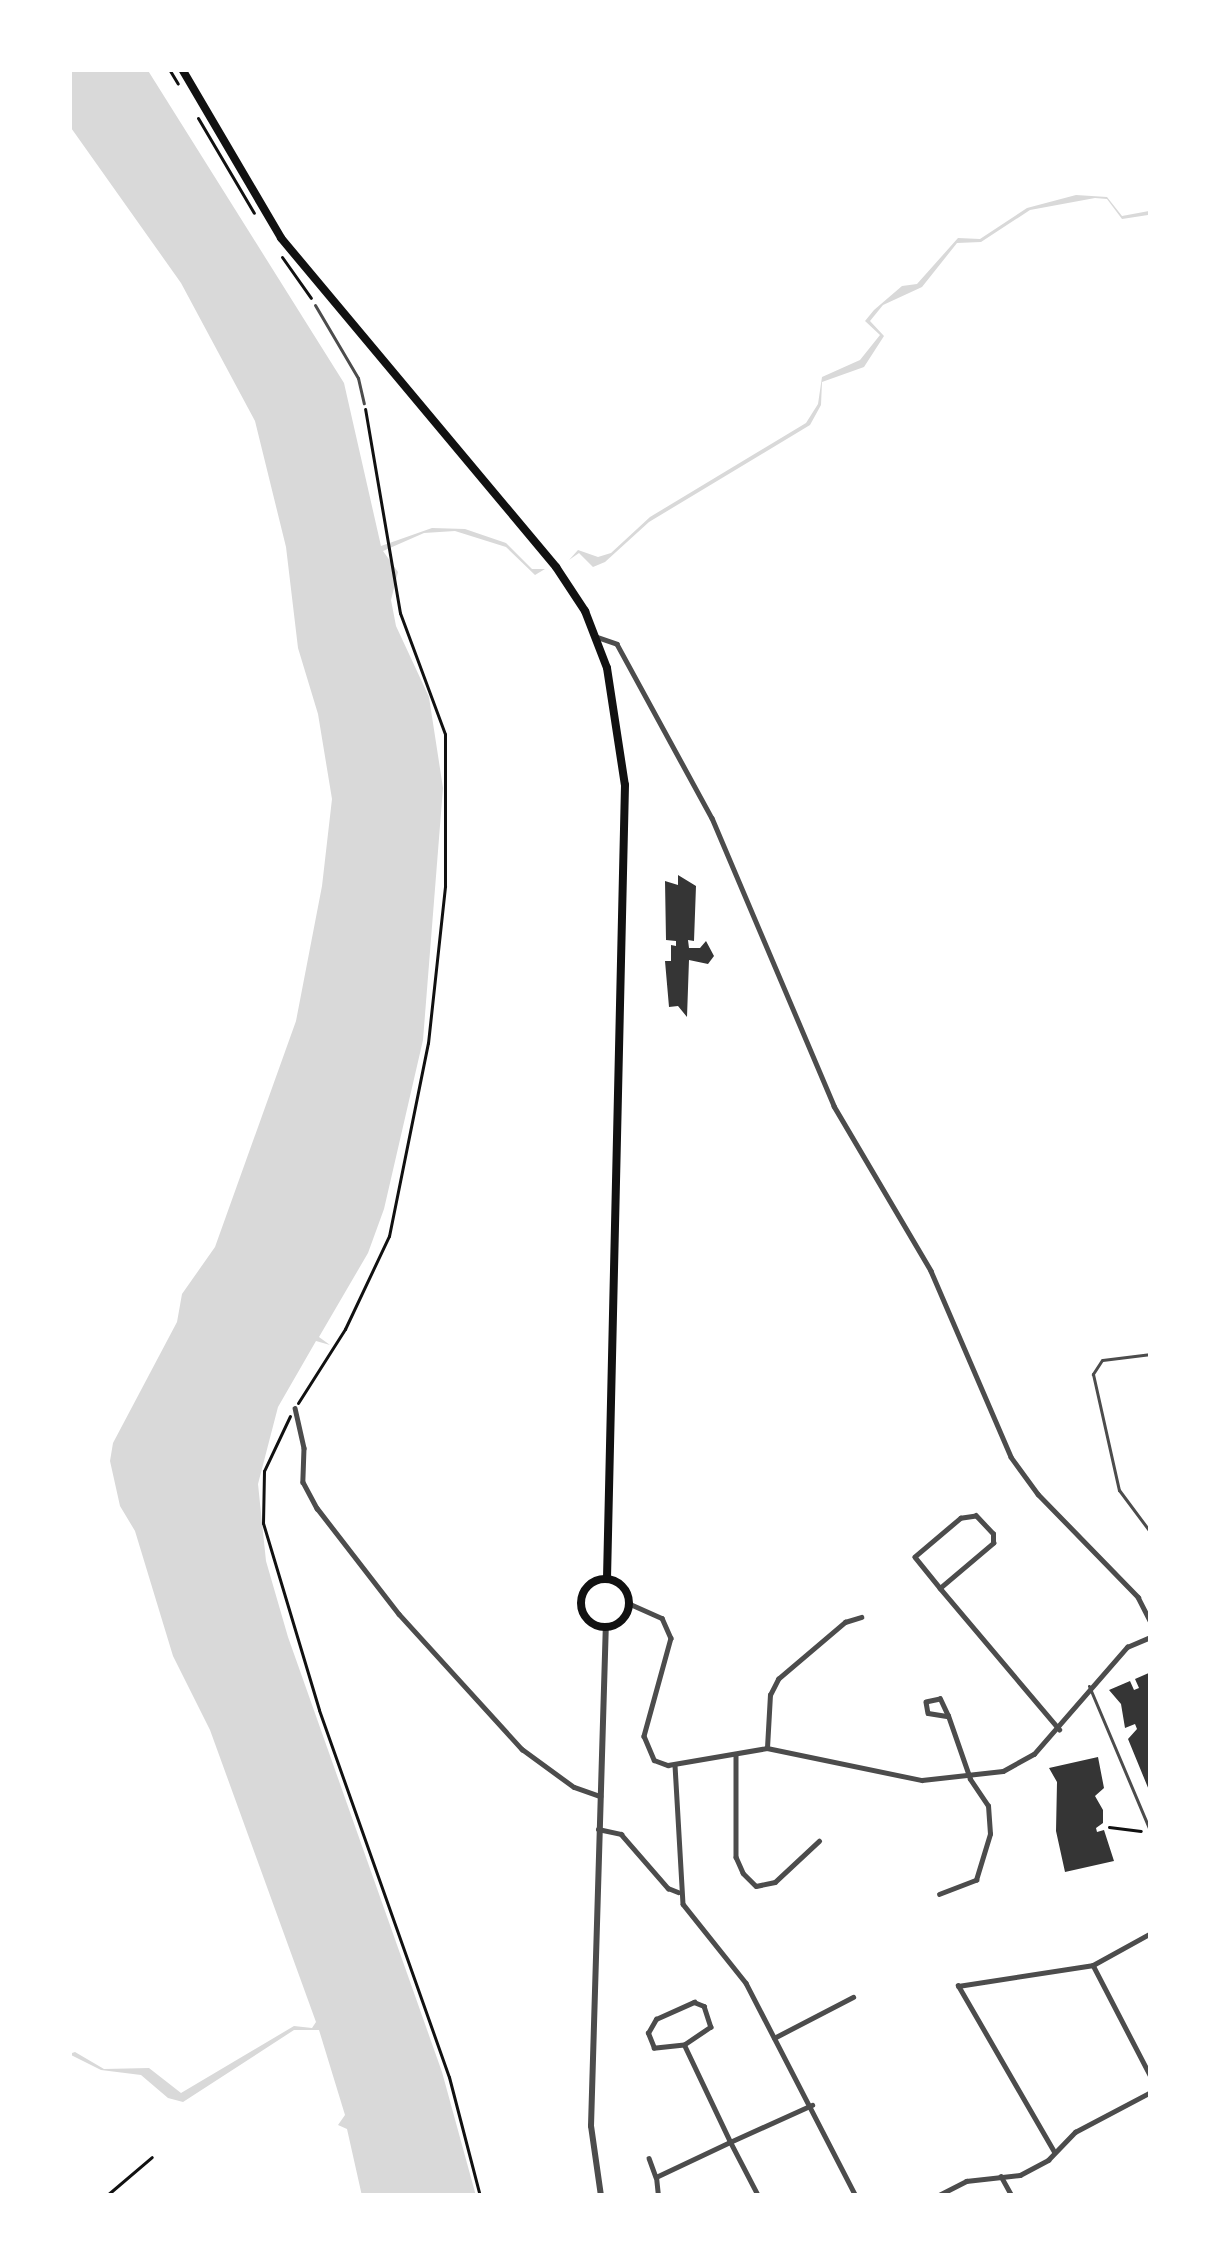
<!DOCTYPE html>
<html>
<head>
<meta charset="utf-8">
<style>
	body { margin:0 }
	#map { position:relative; width:1220px; height:2265px; overflow:hidden; background:#fff; font-family:"Alegreya Sans",sans-serif }
	div>[style] { position:absolute }
	.water>* { inset:0; background:#d9d9d9 }
	.building>* { inset:0; background:#353535 }
	.path>* { height:3px; margin:-1.5px; padding:0 1.5px; transform-origin:1.5px; border-radius:1.5px; background:#111 }
	.service>* { height:3px; margin:-1.5px; padding:0 1.5px; transform-origin:1.5px; border-radius:1.5px; background:#4c4c4c }
	.minor>* { height:4.5px; margin:-2.25px; padding:0 2.25px; transform-origin:2.25px; border-radius:2.25px; background:#4c4c4c }
	.tertiary>* { height:6px; margin:-3px; padding:0 3px; transform-origin:3px; border-radius:3px; background:#4c4c4c }
	.secondary>* { height:8px; margin:-4px; padding:0 4px; transform-origin:4px; border-radius:4px; background:#111 }
	.secondary>.ring { margin:-4px; padding:0; box-sizing:content-box; background:none; border:8px solid #111; border-radius:50% }
	span { translate:-50% -50%; white-space:nowrap; text-align:center; line-height:1.15; -webkit-text-stroke:10px #fff; paint-order:stroke }
	.frame { position:absolute; inset:0; border:72px solid #fff; pointer-events:none }
</style>
</head>
<body>
<div id="map">
	<div class="water">
		<i style="clip-path:polygon(69px 69px,147px 69px,344px 383px,381px 546px,432px 528px,465px 529px,506px 543px,532px 569px,545px 569px,535px 575px,506px 547px,455px 531px,424px 533px,383px 551px,398px 572px,391px 600px,396px 626px,429px 697px,443px 788px,423px 1040px,384px 1209px,368px 1253px,319px 1337px,330px 1345px,316px 1341px,278px 1407px,258px 1484px,266px 1561px,288px 1637px,442px 2072px,476px 2196px,362px 2196px,347px 2129px,338px 2125px,345px 2115px,319px 2030px,294px 2030px,183px 2102px,168px 2098px,141px 2075px,101px 2070px,69px 2054px,75px 2052px,104px 2069px,149px 2068px,181px 2093px,294px 2026px,312px 2028px,316px 2022px,210px 1730px,173px 1656px,135px 1531px,120px 1506px,110px 1461px,113px 1443px,177px 1322px,182px 1294px,215px 1247px,296px 1021px,322px 886px,332px 799px,318px 714px,298px 648px,286px 547px,255px 421px,181px 283px,69px 125px)"></i>
		<i style="clip-path:polygon(1076px 195px,1107px 197px,1122px 216px,1149px 211px,1151px 241px,1148px 215px,1122px 219px,1107px 199px,1095px 198px,1030px 210px,981px 242px,957px 243px,922px 287px,883px 305px,870px 321px,884px 336px,864px 367px,822px 382px,821px 405px,810px 425px,649px 522px,605px 562px,593px 567px,579px 553px,569px 560px,578px 550px,598px 557px,611px 553px,650px 517px,806px 423px,818px 404px,822px 377px,860px 360px,880px 335px,865px 321px,874px 310px,902px 286px,917px 284px,958px 238px,980px 239px,1027px 208px)"></i>
	</div>
	<div class="building">
		<i style="clip-path:polygon(678px 875px,696px 886px,694px 941px,688px 940px,689px 948px,700px 948px,706px 941px,714px 956px,708px 964px,689px 960px,687px 1017px,678px 1006px,669px 1007px,665px 961px,671px 961px,671px 945px,676px 946px,676px 941px,666px 940px,665px 881px,678px 885px)"></i>
		<i style="clip-path:polygon(1151px 1672px,1151px 1795px,1128px 1739px,1137px 1729px,1135px 1724px,1125px 1728px,1121px 1704px,1109px 1690px,1130px 1681px,1134px 1690px,1139px 1688px,1135px 1679px)"></i>
		<i style="clip-path:polygon(1098px 1757px,1104px 1788px,1095px 1796px,1103px 1810px,1103px 1823px,1096px 1828px,1097px 1832px,1104px 1830px,1114px 1861px,1065px 1872px,1056px 1831px,1057px 1782px,1049px 1768px)"></i>
	</div>
	<div class="path">
		<i style="left:169px;top:69px;width:17px;rotate:59deg"></i>
		<i style="left:198px;top:118px;width:110px;rotate:59.5deg"></i>
		<i style="left:282px;top:257px;width:50px;rotate:54.7deg"></i>
		<i style="left:298px;top:1403px;width:88px;rotate:-57.6deg"></i>
		<i style="left:345px;top:1329px;width:103px;rotate:-64.7deg"></i>
		<i style="left:389px;top:1236px;width:197px;rotate:-78.6deg"></i>
		<i style="left:428px;top:1043px;width:158px;rotate:-83.8deg"></i>
		<i style="left:445px;top:886px;width:152px;rotate:-90deg"></i>
		<i style="left:445px;top:734px;width:129px;rotate:-110.4deg"></i>
		<i style="left:400px;top:613px;width:207px;rotate:-99.7deg"></i>
		<i style="left:290px;top:1416px;width:61px;rotate:115.3deg"></i>
		<i style="left:264px;top:1471px;width:52px;rotate:91.1deg"></i>
		<i style="left:263px;top:1523px;width:195px;rotate:73.3deg"></i>
		<i style="left:319px;top:1710px;width:389px;rotate:70.5deg"></i>
		<i style="left:449px;top:2077px;width:123px;rotate:75.4deg"></i>
		<i style="left:1109px;top:1827px;width:32px;rotate:7deg"></i>
		<i style="left:106px;top:2196px;width:60px;rotate:-40.3deg"></i>
	</div>
	<div class="service">
		<i style="left:315px;top:305px;width:85px;rotate:59.5deg"></i>
		<i style="left:358px;top:378px;width:26px;rotate:77deg"></i>
		<i style="left:1151px;top:1354px;width:49px;rotate:173deg"></i>
		<i style="left:1102px;top:1360px;width:17px;rotate:123deg"></i>
		<i style="left:1093px;top:1374px;width:119px;rotate:77.4deg"></i>
		<i style="left:1119px;top:1490px;width:54px;rotate:53.3deg"></i>
		<i style="left:1089px;top:1686px;width:160px;rotate:67.1deg"></i>
	</div>
	<div class="minor">
		<i style="left:597px;top:637px;width:21px;rotate:19deg"></i>
		<i style="left:617px;top:644px;width:198px;rotate:61.4deg"></i>
		<i style="left:712px;top:818px;width:313px;rotate:67deg"></i>
		<i style="left:834px;top:1106px;width:191px;rotate:59.5deg"></i>
		<i style="left:931px;top:1271px;width:202px;rotate:66.7deg"></i>
		<i style="left:1011px;top:1457px;width:46px;rotate:53.9deg"></i>
		<i style="left:1038px;top:1494px;width:144px;rotate:45.8deg"></i>
		<i style="left:1138px;top:1597px;width:29px;rotate:63deg"></i>
		<i style="left:295px;top:1408px;width:41px;rotate:77.3deg"></i>
		<i style="left:304px;top:1448px;width:34px;rotate:92deg"></i>
		<i style="left:303px;top:1482px;width:30px;rotate:62deg"></i>
		<i style="left:317px;top:1508px;width:134px;rotate:52.3deg"></i>
		<i style="left:399px;top:1614px;width:183px;rotate:47.7deg"></i>
		<i style="left:522px;top:1749px;width:64px;rotate:36.2deg"></i>
		<i style="left:574px;top:1787px;width:28px;rotate:19deg"></i>
		<i style="left:940px;top:1588px;width:70px;rotate:-40.3deg"></i>
		<i style="left:993px;top:1543px;width:9px;rotate:-90deg"></i>
		<i style="left:993px;top:1534px;width:25px;rotate:-133deg"></i>
		<i style="left:976px;top:1516px;width:15px;rotate:172deg"></i>
		<i style="left:961px;top:1518px;width:60px;rotate:139.7deg"></i>
		<i style="left:915px;top:1557px;width:40px;rotate:51deg"></i>
		<i style="left:940px;top:1588px;width:185px;rotate:49.8deg"></i>
		<i style="left:628px;top:1603px;width:37px;rotate:24deg"></i>
		<i style="left:662px;top:1618px;width:22px;rotate:66deg"></i>
		<i style="left:671px;top:1638px;width:102px;rotate:105.4deg"></i>
		<i style="left:644px;top:1736px;width:26px;rotate:67deg"></i>
		<i style="left:654px;top:1760px;width:15px;rotate:20deg"></i>
		<i style="left:668px;top:1765px;width:100px;rotate:-9.7deg"></i>
		<i style="left:767px;top:1748px;width:158px;rotate:11.7deg"></i>
		<i style="left:922px;top:1780px;width:81px;rotate:-6.3deg"></i>
		<i style="left:1003px;top:1771px;width:35px;rotate:-29deg"></i>
		<i style="left:1034px;top:1754px;width:142px;rotate:-49deg"></i>
		<i style="left:1127px;top:1647px;width:26px;rotate:-23deg"></i>
		<i style="left:767px;top:1748px;width:53px;rotate:-86.8deg"></i>
		<i style="left:770px;top:1695px;width:18px;rotate:-63deg"></i>
		<i style="left:778px;top:1679px;width:88px;rotate:-40.4deg"></i>
		<i style="left:845px;top:1622px;width:17px;rotate:-17deg"></i>
		<i style="left:736px;top:1755px;width:102px;rotate:90deg"></i>
		<i style="left:736px;top:1857px;width:17px;rotate:66deg"></i>
		<i style="left:743px;top:1873px;width:18px;rotate:45deg"></i>
		<i style="left:756px;top:1886px;width:19px;rotate:-12deg"></i>
		<i style="left:775px;top:1882px;width:60px;rotate:-43deg"></i>
		<i style="left:675px;top:1765px;width:139px;rotate:86.7deg"></i>
		<i style="left:683px;top:1904px;width:101px;rotate:51.4deg"></i>
		<i style="left:746px;top:1983px;width:240px;rotate:62.7deg"></i>
		<i style="left:598px;top:1829px;width:24px;rotate:12deg"></i>
		<i style="left:621px;top:1834px;width:72px;rotate:49deg"></i>
		<i style="left:668px;top:1888px;width:11px;rotate:22deg"></i>
		<i style="left:939px;top:1894px;width:40px;rotate:-21deg"></i>
		<i style="left:976px;top:1880px;width:48px;rotate:-73.1deg"></i>
		<i style="left:990px;top:1834px;width:28px;rotate:-94deg"></i>
		<i style="left:988px;top:1806px;width:32px;rotate:-124deg"></i>
		<i style="left:970px;top:1779px;width:67px;rotate:-109.2deg"></i>
		<i style="left:948px;top:1716px;width:19px;rotate:-115deg"></i>
		<i style="left:940px;top:1699px;width:14px;rotate:168deg"></i>
		<i style="left:926px;top:1702px;width:11px;rotate:80deg"></i>
		<i style="left:928px;top:1713px;width:20px;rotate:9deg"></i>
		<i style="left:1093px;top:1965px;width:126px;rotate:62.6deg"></i>
		<i style="left:694px;top:2002px;width:11px;rotate:22deg"></i>
		<i style="left:704px;top:2006px;width:22px;rotate:72deg"></i>
		<i style="left:711px;top:2027px;width:32px;rotate:146deg"></i>
		<i style="left:684px;top:2045px;width:30px;rotate:174deg"></i>
		<i style="left:654px;top:2048px;width:16px;rotate:-112deg"></i>
		<i style="left:648px;top:2033px;width:16px;rotate:-60deg"></i>
		<i style="left:656px;top:2019px;width:42px;rotate:-24.1deg"></i>
		<i style="left:774px;top:2038px;width:89px;rotate:-27.4deg"></i>
		<i style="left:1054px;top:2152px;width:192px;rotate:-120deg"></i>
		<i style="left:958px;top:1986px;width:137px;rotate:-8.8deg"></i>
		<i style="left:1093px;top:1965px;width:66px;rotate:-28.9deg"></i>
		<i style="left:649px;top:2158px;width:20px;rotate:70deg"></i>
		<i style="left:1001px;top:2176px;width:23px;rotate:61deg"></i>
		<i style="left:658px;top:2196px;width:19px;rotate:-96deg"></i>
		<i style="left:656px;top:2177px;width:82px;rotate:-25.3deg"></i>
		<i style="left:730px;top:2142px;width:107px;rotate:-115.4deg"></i>
		<i style="left:758px;top:2196px;width:61px;rotate:-117.4deg"></i>
		<i style="left:730px;top:2142px;width:90px;rotate:-24.3deg"></i>
		<i style="left:937px;top:2196px;width:33px;rotate:-27deg"></i>
		<i style="left:966px;top:2181px;width:54px;rotate:-6.3deg"></i>
		<i style="left:1020px;top:2175px;width:32px;rotate:-28deg"></i>
		<i style="left:1048px;top:2160px;width:39px;rotate:-46deg"></i>
		<i style="left:1075px;top:2132px;width:86px;rotate:-27.8deg"></i>
	</div>
	<div class="tertiary">
		<i style="left:601px;top:2196px;width:71px;rotate:-98.1deg"></i>
		<i style="left:591px;top:2126px;width:499px;rotate:-88.3deg"></i>
	</div>
	<div class="secondary">
		<i style="left:182px;top:69px;width:196px;rotate:59.6deg"></i>
		<i style="left:281px;top:238px;width:429px;rotate:50.1deg"></i>
		<i style="left:556px;top:567px;width:53px;rotate:56.6deg"></i>
		<i style="left:585px;top:611px;width:61px;rotate:68.9deg"></i>
		<i style="left:607px;top:668px;width:118px;rotate:81.3deg"></i>
		<i style="left:625px;top:785px;width:794px;rotate:91.3deg"></i>
		<i class="ring" style="left:581px;top:1579px;width:40px;height:40px"></i>
	</div>
	<div class="frame"></div>
</div>
</body>
</html>
